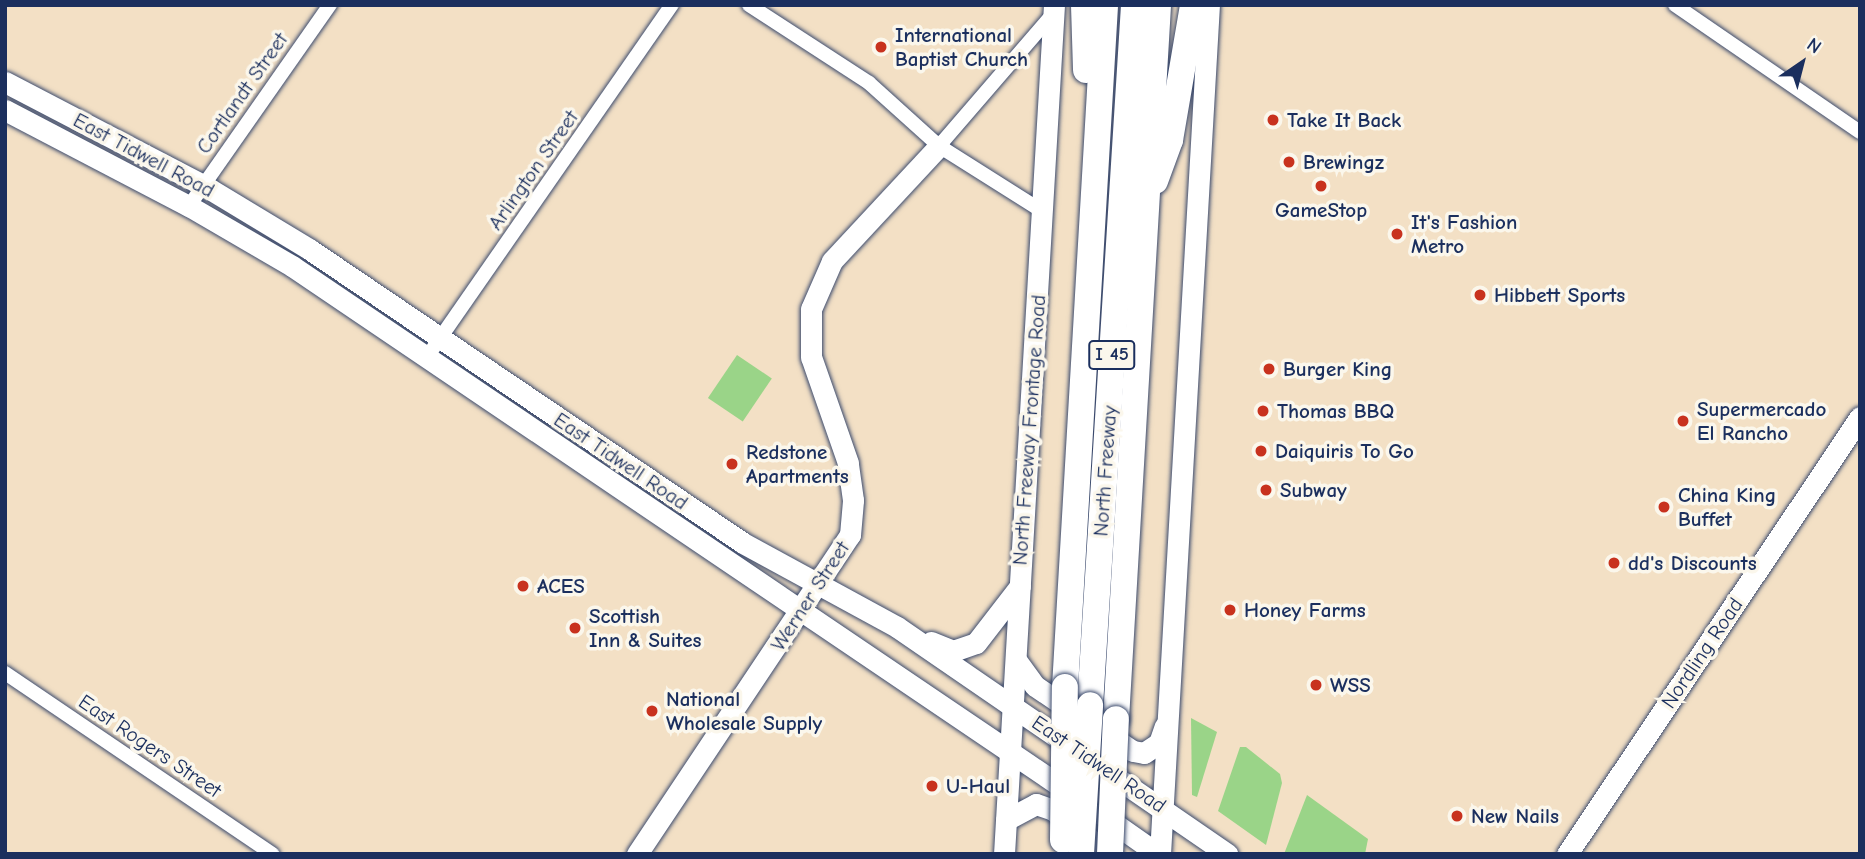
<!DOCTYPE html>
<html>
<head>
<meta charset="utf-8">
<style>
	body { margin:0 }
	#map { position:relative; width:1865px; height:859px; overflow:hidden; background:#f3e0c5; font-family:"Comic Neue",sans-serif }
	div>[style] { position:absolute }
	.green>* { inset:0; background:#9ad488; transform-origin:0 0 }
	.roads { filter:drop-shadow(0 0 2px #3b4a6d) drop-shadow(0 0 2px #3b4a6d) }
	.street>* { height:14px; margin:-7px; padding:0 7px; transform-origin:7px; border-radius:7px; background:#fff }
	.secondary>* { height:21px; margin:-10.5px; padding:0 10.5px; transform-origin:10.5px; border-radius:10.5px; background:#fff }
	.highway>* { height:26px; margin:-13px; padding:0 13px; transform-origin:13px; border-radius:13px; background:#fff }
	.bridges { filter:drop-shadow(0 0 2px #3b4a6d) drop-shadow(0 0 2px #3b4a6d) }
	.highway-bridge>* { height:26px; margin:-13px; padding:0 13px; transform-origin:13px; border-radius:13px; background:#fff }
	.dots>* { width:19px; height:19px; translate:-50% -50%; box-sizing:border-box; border:4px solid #fbf7ec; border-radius:50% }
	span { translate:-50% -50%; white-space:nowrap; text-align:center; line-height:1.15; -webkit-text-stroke:7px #fbf7ec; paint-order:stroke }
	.shield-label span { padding:2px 5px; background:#fbf7ec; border:2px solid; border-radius:5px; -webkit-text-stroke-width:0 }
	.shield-label { font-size:19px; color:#1b2f5e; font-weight:700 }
	.poi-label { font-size:21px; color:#1b2f5e; font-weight:700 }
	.left { translate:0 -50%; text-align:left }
	.street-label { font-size:21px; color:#1b2f5e }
	.frame { position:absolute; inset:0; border:7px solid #1b2f5e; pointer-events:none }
	.north { position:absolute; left:1767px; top:28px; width:70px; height:70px; -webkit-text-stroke:5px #fbf7ec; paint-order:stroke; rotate:35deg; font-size:19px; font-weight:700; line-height:28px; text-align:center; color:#1b2f5e }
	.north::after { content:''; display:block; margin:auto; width:24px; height:32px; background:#1b2f5e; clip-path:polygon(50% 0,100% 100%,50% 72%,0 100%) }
</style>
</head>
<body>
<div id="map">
	<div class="green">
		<i style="left:737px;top:355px;width:42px;height:52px;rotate:34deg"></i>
		<i style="clip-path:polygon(1191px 718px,1217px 732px,1197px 797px,1192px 795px)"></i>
		<i style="clip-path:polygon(1240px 747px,1246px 747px,1280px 774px,1282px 783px,1266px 845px,1218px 811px)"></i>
		<i style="clip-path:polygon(1307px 795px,1368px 839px,1365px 854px,1284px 854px)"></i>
	</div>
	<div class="roads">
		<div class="street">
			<i style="left:749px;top:5px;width:143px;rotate:33deg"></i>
			<i style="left:869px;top:83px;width:94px;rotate:42deg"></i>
			<i style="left:939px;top:146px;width:122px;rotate:32.3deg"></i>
			<i style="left:1675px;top:5px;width:224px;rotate:34.5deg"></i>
			<i style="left:939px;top:146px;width:173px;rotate:-49.2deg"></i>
			<i style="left:189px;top:206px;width:246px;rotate:-55deg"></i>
			<i style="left:427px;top:357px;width:429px;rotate:-55.2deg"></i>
			<i style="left:5px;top:673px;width:323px;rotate:34.1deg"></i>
		</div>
		<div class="secondary">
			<i style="left:5px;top:82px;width:223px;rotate:27.5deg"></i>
			<i style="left:203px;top:185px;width:124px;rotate:31.1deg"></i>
			<i style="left:309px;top:249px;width:524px;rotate:34.11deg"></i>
			<i style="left:743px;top:543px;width:175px;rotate:28.6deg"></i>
			<i style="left:897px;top:627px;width:401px;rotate:34.5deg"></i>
			<i style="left:5px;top:110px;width:208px;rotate:27.6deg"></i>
			<i style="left:189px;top:206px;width:119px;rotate:30.2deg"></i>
			<i style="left:292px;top:266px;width:946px;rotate:34.09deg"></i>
			<i style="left:931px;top:642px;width:24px;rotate:22deg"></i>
			<i style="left:953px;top:651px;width:24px;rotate:-19deg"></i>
			<i style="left:976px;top:643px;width:72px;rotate:-52.3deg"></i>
			<i style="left:1016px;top:660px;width:32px;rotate:54deg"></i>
			<i style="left:1035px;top:686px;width:50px;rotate:34.3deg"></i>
			<i style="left:1106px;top:733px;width:32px;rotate:34deg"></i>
			<i style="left:1133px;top:751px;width:11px;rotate:10deg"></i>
			<i style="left:1144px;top:753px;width:18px;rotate:-34deg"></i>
			<i style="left:1159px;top:743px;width:18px;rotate:-71deg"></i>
			<i style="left:1101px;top:814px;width:70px;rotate:35.1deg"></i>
			<i style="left:1006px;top:820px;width:34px;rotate:-28deg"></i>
			<i style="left:1036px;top:804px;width:18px;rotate:19deg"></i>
			<i style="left:1053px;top:810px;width:71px;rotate:38.2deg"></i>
			<i style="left:637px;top:854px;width:384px;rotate:-56.3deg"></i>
			<i style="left:850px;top:535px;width:35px;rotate:-85deg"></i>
			<i style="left:853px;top:500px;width:37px;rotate:-98deg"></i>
			<i style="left:848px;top:463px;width:112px;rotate:-109.2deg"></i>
			<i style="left:811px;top:357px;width:48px;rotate:-90deg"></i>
			<i style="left:811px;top:309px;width:52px;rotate:-66.4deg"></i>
			<i style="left:832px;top:261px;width:157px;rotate:-47.1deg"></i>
			<i style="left:1004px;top:854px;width:850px;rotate:-86.63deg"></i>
			<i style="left:1160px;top:854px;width:850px;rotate:-86.7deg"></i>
			<i style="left:1567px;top:854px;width:526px;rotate:-56.16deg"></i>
		</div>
		<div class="highway">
			<i style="left:1084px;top:5px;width:65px;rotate:88.2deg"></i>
			<i style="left:1155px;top:181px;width:44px;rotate:-69.9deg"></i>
			<i style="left:1170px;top:140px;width:137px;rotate:-80.3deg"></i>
			<i style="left:1065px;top:687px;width:683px;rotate:-86.64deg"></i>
			<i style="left:1090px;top:705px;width:701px;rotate:-86.4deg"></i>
			<i style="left:1116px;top:719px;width:715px;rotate:-86.63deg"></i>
		</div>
	</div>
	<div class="bridges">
		<div class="highway-bridge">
			<i style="left:1063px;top:840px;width:153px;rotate:-89.3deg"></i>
			<i style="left:1081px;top:854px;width:149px;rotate:-86.5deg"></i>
			<i style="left:1110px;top:854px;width:135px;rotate:-87.5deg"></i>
		</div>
	</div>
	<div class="dots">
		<i style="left:881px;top:47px;background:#c8321e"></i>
		<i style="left:1273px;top:120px;background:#c8321e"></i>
		<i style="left:1289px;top:162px;background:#c8321e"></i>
		<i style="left:1321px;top:186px;background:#c8321e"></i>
		<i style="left:1397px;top:234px;background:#c8321e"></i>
		<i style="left:1480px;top:295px;background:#c8321e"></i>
		<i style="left:1269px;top:369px;background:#c8321e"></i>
		<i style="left:1263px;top:411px;background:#c8321e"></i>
		<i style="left:1683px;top:421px;background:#c8321e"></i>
		<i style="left:1261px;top:451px;background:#c8321e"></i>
		<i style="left:732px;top:464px;background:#c8321e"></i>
		<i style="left:1266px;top:490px;background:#c8321e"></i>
		<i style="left:1664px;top:507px;background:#c8321e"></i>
		<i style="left:1614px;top:563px;background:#c8321e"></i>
		<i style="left:523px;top:586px;background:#c8321e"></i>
		<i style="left:1230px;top:610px;background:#c8321e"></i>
		<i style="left:575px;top:628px;background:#c8321e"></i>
		<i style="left:1316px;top:685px;background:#c8321e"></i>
		<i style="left:652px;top:711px;background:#c8321e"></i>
		<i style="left:932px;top:786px;background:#c8321e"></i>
		<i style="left:1457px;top:816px;background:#c8321e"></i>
	</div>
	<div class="shield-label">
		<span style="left:1112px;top:355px">I 45</span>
	</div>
	<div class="poi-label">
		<span class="left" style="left:895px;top:47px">International<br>Baptist Church</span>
		<span class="left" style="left:1287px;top:120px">Take It Back</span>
		<span class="left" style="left:1303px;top:162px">Brewingz</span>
		<span style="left:1321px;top:210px">GameStop</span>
		<span class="left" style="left:1411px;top:234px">It's Fashion<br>Metro</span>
		<span class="left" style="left:1494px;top:295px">Hibbett Sports</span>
		<span class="left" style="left:1283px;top:369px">Burger King</span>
		<span class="left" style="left:1697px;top:421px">Supermercado<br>El Rancho</span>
		<span class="left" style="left:1277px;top:411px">Thomas BBQ</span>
		<span class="left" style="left:1275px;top:451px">Daiquiris To Go</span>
		<span class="left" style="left:746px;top:464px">Redstone<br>Apartments</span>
		<span class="left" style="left:1280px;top:490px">Subway</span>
		<span class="left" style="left:1678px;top:507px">China King<br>Buffet</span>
		<span class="left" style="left:1628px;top:563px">dd's Discounts</span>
		<span class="left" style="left:537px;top:586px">ACES</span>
		<span class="left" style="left:1244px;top:610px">Honey Farms</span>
		<span class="left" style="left:589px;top:628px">Scottish<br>Inn &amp; Suites</span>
		<span class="left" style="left:1330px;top:685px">WSS</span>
		<span class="left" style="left:666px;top:711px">National<br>Wholesale Supply</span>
		<span class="left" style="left:946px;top:786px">U-Haul</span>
		<span class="left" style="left:1471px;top:816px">New Nails</span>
	</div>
	<div class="street-label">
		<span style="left:242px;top:93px;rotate:-55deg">Cortlandt Street</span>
		<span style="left:144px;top:155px;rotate:28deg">East Tidwell Road</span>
		<span style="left:533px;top:170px;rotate:-55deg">Arlington Street</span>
		<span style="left:1029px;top:430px;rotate:-86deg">North Freeway Frontage Road</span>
		<span style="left:621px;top:461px;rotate:34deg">East Tidwell Road</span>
		<span style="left:1105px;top:471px;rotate:-86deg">North Freeway</span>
		<span style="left:810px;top:596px;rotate:-57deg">Werner Street</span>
		<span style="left:1702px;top:653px;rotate:-56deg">Nordling Road</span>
		<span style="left:150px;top:746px;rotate:34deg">East Rogers Street</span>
		<span style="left:1099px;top:764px;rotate:34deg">East Tidwell Road</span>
	</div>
	<div class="frame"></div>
	<div class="north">N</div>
</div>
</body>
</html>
